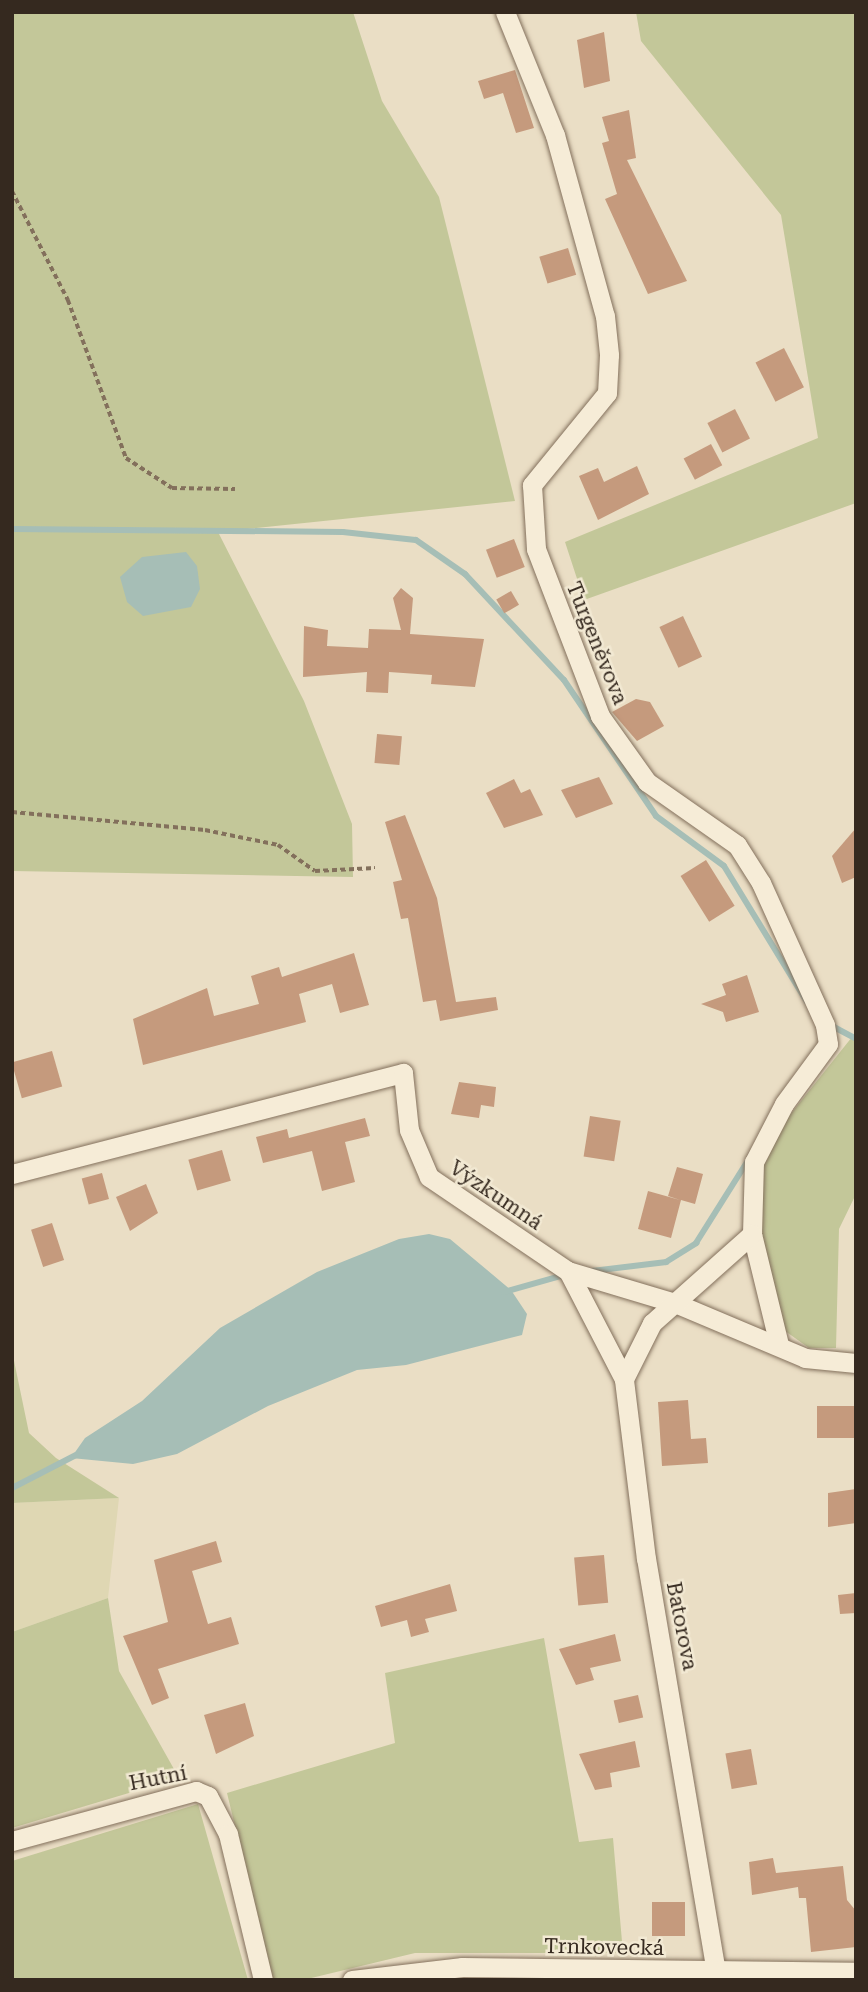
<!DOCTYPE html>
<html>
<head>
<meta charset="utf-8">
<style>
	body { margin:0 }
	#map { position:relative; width:868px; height:1992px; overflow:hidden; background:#eadec5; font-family:"Roboto Serif",serif }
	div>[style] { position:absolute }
	.farmland>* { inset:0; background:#dfd7b3 }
	.green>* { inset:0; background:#c3c799 }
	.water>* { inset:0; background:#a6beb6 }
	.stream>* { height:6px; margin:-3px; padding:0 3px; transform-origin:3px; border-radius:3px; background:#a6beb6 }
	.building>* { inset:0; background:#c59a7d; transform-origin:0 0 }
	.path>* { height:3.5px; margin-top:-1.75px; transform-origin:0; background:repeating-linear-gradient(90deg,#83705c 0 5px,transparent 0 8.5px) }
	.roads { filter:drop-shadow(0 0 2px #83705c) drop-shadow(0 0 2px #83705c) }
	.street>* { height:19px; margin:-9.5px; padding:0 9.5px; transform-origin:9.5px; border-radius:9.5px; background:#f6ecd7 }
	span { translate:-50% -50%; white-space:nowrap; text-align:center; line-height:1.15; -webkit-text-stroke:5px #f2e9d3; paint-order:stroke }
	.street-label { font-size:21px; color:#35291f }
	.frame { position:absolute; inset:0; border:14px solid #35291f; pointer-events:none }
</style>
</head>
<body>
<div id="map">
	<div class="farmland">
		<i style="clip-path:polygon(119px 1498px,108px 1598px,12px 1632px,12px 1503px)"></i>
	</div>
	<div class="green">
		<i style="clip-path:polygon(12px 12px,353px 12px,382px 101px,439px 197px,515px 501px,218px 532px,304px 701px,352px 824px,353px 877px,12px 871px)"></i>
		<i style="clip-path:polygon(636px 12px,856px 12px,856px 503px,584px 600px,565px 542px,818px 438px,781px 215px,641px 41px)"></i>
		<i style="clip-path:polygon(856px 1032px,856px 1194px,839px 1229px,836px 1348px,809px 1348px,781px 1328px,759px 1232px,763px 1160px,785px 1121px)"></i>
		<i style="clip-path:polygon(12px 1351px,29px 1433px,56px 1458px,119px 1498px,12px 1503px)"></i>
		<i style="clip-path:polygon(108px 1598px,119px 1671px,179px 1778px,12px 1828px,12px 1632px)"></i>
		<i style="clip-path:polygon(544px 1638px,579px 1842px,613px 1838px,623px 1953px,415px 1953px,303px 1980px,272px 1980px,227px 1793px,395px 1743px,385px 1673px)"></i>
		<i style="clip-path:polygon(198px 1804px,248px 1980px,12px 1980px,12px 1861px)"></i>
	</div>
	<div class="water">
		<i style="clip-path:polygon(186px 552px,197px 566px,200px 589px,191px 607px,143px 616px,127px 602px,120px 577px,142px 557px)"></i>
		<i style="clip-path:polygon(429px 1234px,450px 1239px,511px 1290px,527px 1314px,522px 1335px,406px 1365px,357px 1370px,268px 1406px,177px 1454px,133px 1464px,71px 1458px,85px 1438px,142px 1401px,220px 1328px,317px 1272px,399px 1239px)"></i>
	</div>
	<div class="stream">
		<i style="left:12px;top:529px;width:331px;rotate:0.5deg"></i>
		<i style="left:343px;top:532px;width:73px;rotate:6.3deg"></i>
		<i style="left:416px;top:540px;width:60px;rotate:34.8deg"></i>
		<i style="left:465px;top:574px;width:145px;rotate:47deg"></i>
		<i style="left:564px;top:680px;width:164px;rotate:55.9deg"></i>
		<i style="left:656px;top:816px;width:84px;rotate:36.3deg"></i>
		<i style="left:724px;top:866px;width:159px;rotate:58.6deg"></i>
		<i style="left:832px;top:1026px;width:27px;rotate:28deg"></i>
		<i style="left:592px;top:1271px;width:75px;rotate:-6.9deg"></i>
		<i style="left:666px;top:1262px;width:36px;rotate:-32deg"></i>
		<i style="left:696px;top:1243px;width:96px;rotate:-57.8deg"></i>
		<i style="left:504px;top:1292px;width:62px;rotate:-15.8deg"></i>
		<i style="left:12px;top:1488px;width:72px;rotate:-27.3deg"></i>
	</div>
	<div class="building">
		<i style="clip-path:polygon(604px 32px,610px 81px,584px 88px,577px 40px)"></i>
		<i style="clip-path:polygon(515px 70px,534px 128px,516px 133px,503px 93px,484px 99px,478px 81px)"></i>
		<i style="clip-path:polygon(629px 110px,636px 158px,627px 160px,687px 281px,648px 294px,605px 199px,617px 194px,602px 143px,609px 141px,602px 117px)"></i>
		<i style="left:568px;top:248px;width:28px;height:30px;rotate:73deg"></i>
		<i style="left:784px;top:348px;width:44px;height:32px;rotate:63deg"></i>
		<i style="left:735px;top:409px;width:33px;height:31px;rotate:63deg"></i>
		<i style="left:711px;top:444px;width:24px;height:31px;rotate:62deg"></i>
		<i style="clip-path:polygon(637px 466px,649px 494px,598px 520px,579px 476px,598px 468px,604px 482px)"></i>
		<i style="left:514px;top:539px;width:30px;height:30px;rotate:69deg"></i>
		<i style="clip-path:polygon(401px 588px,413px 598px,410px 634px,484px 639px,475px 687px,431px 684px,432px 675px,389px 672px,388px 693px,366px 692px,367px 672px,303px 677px,304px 626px,328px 630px,327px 646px,368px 648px,369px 629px,401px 630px,393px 598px)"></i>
		<i style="left:511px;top:591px;width:16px;height:17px;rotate:60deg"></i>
		<i style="left:683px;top:616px;width:45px;height:26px;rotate:65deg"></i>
		<i style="clip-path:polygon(636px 699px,650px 702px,664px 726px,637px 741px,612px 712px)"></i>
		<i style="left:377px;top:734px;width:25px;height:29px;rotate:5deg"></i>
		<i style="clip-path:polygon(599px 777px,613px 804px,576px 818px,561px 790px)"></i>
		<i style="clip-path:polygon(514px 779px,521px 793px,530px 789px,543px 815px,504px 828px,486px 793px)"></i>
		<i style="clip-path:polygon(405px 815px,437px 898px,456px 1002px,496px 997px,498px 1010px,440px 1021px,436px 1000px,423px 1002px,408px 918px,401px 919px,393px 882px,402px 880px,385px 822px)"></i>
		<i style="clip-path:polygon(856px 828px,856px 877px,842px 883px,832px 856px)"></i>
		<i style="left:706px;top:860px;width:54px;height:30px;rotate:58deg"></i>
		<i style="clip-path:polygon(354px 953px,369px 1005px,340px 1013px,332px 984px,299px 994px,306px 1022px,143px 1065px,133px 1019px,207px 988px,214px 1016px,259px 1004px,251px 976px,279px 967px,282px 977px)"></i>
		<i style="clip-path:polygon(747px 975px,759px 1012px,726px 1022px,723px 1012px,701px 1004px,726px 995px,722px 984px)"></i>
		<i style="left:52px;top:1051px;width:37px;height:42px;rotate:74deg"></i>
		<i style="clip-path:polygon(459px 1082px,496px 1087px,494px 1107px,481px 1105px,479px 1118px,451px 1114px)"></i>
		<i style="left:590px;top:1116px;width:31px;height:41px;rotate:9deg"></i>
		<i style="clip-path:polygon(365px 1118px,370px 1136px,345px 1142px,355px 1182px,322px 1191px,312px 1151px,263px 1163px,256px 1137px,287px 1129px,289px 1138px)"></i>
		<i style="left:222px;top:1150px;width:32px;height:35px;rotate:74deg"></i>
		<i style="clip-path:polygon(677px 1167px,703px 1174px,695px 1204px,681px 1200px,671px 1238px,638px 1229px,648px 1191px,680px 1200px,668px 1196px)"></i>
		<i style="left:102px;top:1173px;width:27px;height:21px;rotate:75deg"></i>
		<i style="clip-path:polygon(146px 1184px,158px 1213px,130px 1231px,116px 1197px)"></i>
		<i style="left:52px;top:1223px;width:39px;height:22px;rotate:72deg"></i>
		<i style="clip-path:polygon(688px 1400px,691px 1439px,706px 1438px,708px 1463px,662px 1466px,658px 1402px)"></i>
		<i style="left:856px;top:1406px;width:32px;height:39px;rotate:90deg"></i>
		<i style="clip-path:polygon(856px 1489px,856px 1523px,828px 1527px,828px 1493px)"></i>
		<i style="clip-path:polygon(216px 1541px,222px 1562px,192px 1571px,208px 1624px,231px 1617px,239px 1644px,158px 1669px,169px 1698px,152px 1705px,123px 1636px,168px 1622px,154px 1560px)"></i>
		<i style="left:604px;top:1555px;width:48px;height:30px;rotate:85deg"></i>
		<i style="clip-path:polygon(450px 1584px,457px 1611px,425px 1619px,429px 1632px,411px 1637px,407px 1620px,381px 1627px,375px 1606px)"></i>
		<i style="clip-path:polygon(856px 1593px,856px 1613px,840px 1614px,838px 1595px)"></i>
		<i style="clip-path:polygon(615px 1634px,621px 1661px,590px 1668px,594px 1680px,576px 1685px,559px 1649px)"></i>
		<i style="left:638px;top:1695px;width:23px;height:25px;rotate:77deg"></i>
		<i style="clip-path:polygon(245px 1703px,254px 1736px,216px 1754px,204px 1715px)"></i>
		<i style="clip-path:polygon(635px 1741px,640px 1767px,610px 1773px,612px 1787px,595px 1790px,579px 1754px)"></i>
		<i style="left:751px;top:1749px;width:36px;height:26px;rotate:80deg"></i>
		<i style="clip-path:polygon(773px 1858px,776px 1873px,843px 1866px,847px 1900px,856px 1911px,856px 1947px,811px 1952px,806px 1898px,799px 1898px,798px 1887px,752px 1895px,749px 1862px)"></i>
		<i style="left:685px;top:1902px;width:34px;height:33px;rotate:90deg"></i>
	</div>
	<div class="path">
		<i style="left:12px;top:191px;width:123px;rotate:62.8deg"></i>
		<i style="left:68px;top:300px;width:168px;rotate:69.8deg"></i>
		<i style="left:126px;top:458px;width:55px;rotate:33.1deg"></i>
		<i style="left:172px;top:488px;width:63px;rotate:0.9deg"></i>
		<i style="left:12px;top:812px;width:194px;rotate:5.3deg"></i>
		<i style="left:205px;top:830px;width:75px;rotate:11.6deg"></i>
		<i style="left:278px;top:845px;width:45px;rotate:35.1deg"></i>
		<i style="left:315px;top:871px;width:60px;rotate:-2.9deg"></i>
	</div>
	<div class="roads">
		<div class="street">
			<i style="left:505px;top:12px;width:133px;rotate:67.9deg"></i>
			<i style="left:555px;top:135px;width:188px;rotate:74.6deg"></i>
			<i style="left:605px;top:316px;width:39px;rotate:84deg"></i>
			<i style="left:609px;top:355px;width:38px;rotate:93deg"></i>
			<i style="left:607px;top:393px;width:119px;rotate:129.2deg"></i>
			<i style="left:532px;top:485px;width:64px;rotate:86.4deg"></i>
			<i style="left:536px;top:549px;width:179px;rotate:69deg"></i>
			<i style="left:600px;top:716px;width:81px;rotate:54.5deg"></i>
			<i style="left:647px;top:782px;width:110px;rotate:35deg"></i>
			<i style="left:737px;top:845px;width:45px;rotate:57.7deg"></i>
			<i style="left:761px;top:883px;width:156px;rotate:65.7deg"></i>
			<i style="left:825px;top:1025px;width:19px;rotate:81deg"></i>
			<i style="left:828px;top:1044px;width:74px;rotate:126.3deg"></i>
			<i style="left:784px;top:1104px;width:65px;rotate:117.3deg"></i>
			<i style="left:754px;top:1162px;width:72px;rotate:91.6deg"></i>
			<i style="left:752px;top:1234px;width:114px;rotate:76.3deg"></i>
			<i style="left:12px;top:1174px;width:404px;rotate:-14.5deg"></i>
			<i style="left:403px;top:1073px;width:57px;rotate:84deg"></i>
			<i style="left:409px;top:1130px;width:51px;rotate:66.9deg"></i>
			<i style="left:429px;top:1177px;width:168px;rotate:34.1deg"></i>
			<i style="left:568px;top:1271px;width:112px;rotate:16.7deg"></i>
			<i style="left:675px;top:1303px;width:141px;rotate:22.9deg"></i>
			<i style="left:805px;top:1358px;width:51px;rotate:5.6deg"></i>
			<i style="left:568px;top:1271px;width:122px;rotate:62.6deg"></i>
			<i style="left:12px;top:1841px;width:191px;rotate:-15.2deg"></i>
			<i style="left:196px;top:1791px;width:13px;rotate:23deg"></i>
			<i style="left:208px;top:1796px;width:43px;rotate:62.2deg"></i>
			<i style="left:228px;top:1834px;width:150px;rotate:76.5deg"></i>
			<i style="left:716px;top:1972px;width:419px;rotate:-99.6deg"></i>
			<i style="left:646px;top:1559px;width:181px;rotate:-97deg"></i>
			<i style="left:624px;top:1379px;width:63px;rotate:-63.4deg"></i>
			<i style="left:652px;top:1323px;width:134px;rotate:-41.7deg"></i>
			<i style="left:352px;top:1980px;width:111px;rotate:-6.7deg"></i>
			<i style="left:462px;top:1967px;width:394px;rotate:0.7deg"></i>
		</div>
	</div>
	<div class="street-label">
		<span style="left:597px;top:643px;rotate:68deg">Turgeněvova</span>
		<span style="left:496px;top:1195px;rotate:34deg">Výzkumná</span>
		<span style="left:682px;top:1626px;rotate:79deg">Batorova</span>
		<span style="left:158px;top:1778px;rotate:-11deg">Hutní</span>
		<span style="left:604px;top:1947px;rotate:1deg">Trnkovecká</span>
	</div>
	<div class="frame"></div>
</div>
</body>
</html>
